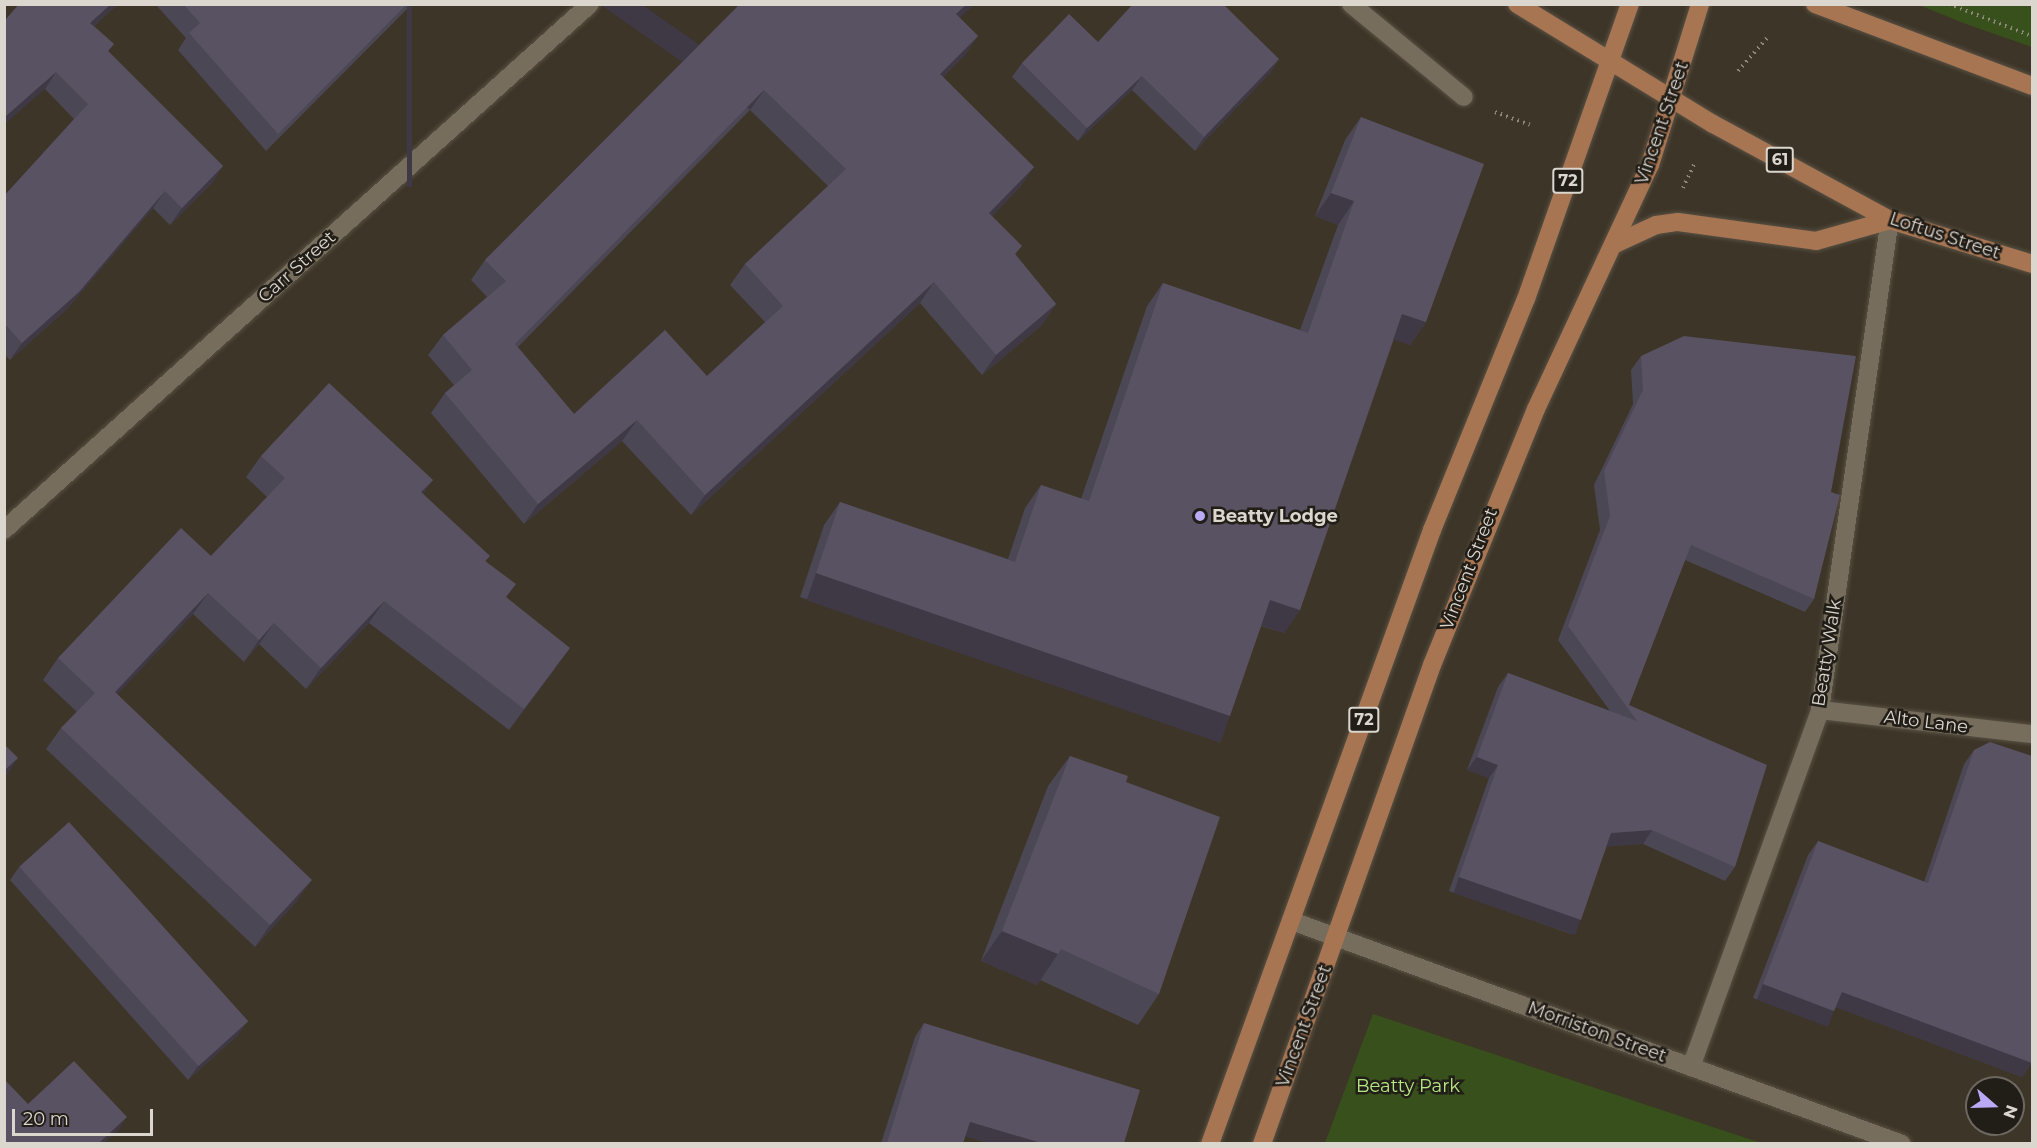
<!DOCTYPE html>
<html>
<head>
<meta charset="utf-8">
<style>
	body { margin:0 }
	#map { position:relative; width:2037px; height:1148px; overflow:hidden; background:#3d3527; font-family:Montserrat,sans-serif }
	div>[style] { position:absolute }
	.green>* { inset:0; background:#38511c }
	.path>* { height:4px; margin-top:-2px; transform-origin:0; background:repeating-linear-gradient(90deg,#8e887c 0 1.5px,transparent 0 6px) }
	.roads { filter:drop-shadow(0 0 2px #585144) drop-shadow(0 0 2px #585144) }
	.minor>* { height:18px; margin:-9px; padding:0 9px; transform-origin:9px; border-radius:9px; background:#766d5d }
	.major>* { height:18px; margin:-9px; padding:0 9px; transform-origin:9px; border-radius:9px; background:#a87553 }
	.wall>* { inset:0; background:#4c4754 }
	.shaded-wall>* { inset:0; background:#3e3945; transform-origin:0 0 }
	.building>* { inset:0; background:#585262; transform-origin:0 0 }
	.dots>* { width:16px; height:16px; translate:-50% -50%; box-sizing:border-box; border:3px solid #211d17; border-radius:50% }
	span { translate:-50% -50%; white-space:nowrap; text-align:center; line-height:1.15; -webkit-text-stroke:5px #211d17; paint-order:stroke }
	.shield-label span { padding:2px 4px; background:#211d17; border:2px solid; border-radius:4px; -webkit-text-stroke-width:0 }
	.shield-label { font-size:16px; color:#dcd7ce; font-weight:700 }
	.street-label { font-size:18px; color:#dcd7ce }
	.poi-label { font-size:18px; color:#dcd7ce; font-weight:700 }
	.left { translate:0 -50%; text-align:left }
	.park-label { font-size:18px; color:#b6e884 }
	.frame { position:absolute; inset:0; border:6px solid #dcd7ce; pointer-events:none }
	.north { position:absolute; left:1965px; top:1076px; width:60px; height:60px; box-sizing:border-box; background:#211d17; border:2px solid #6c6760; border-radius:50%; rotate:110deg; font-size:16px; font-weight:700; line-height:24px; text-align:center; color:#dcd7ce }
	.north::after { content:''; display:block; margin:auto; width:21px; height:27px; background:#baaaf6; clip-path:polygon(50% 0,100% 100%,50% 72%,0 100%) }
	.scale { position:absolute; left:12px; top:1109px; width:141px; height:27px; box-sizing:border-box; border:3px solid #dcd7ce; border-top:0; padding-left:8px; font-size:18px; line-height:21px; white-space:nowrap; color:#dcd7ce; -webkit-text-stroke:4px #211d17; paint-order:stroke }
</style>
</head>
<body>
<div id="map">
	<div class="green">
		<i style="clip-path:polygon(1919px 5px,2032px 5px,2032px 47px,1966px 24px)"></i>
		<i style="clip-path:polygon(1373px 1014px,1761px 1143px,1325px 1143px)"></i>
	</div>
	<div class="path">
		<i style="left:1949px;top:4px;width:89px;rotate:21.1deg"></i>
		<i style="left:1738px;top:71px;width:44px;rotate:-48.7deg"></i>
		<i style="left:1495px;top:112px;width:37px;rotate:20deg"></i>
		<i style="left:1683px;top:188px;width:26px;rotate:-65deg"></i>
	</div>
	<div class="roads">
		<div class="minor">
			<i style="left:1351px;top:4px;width:146px;rotate:39.5deg"></i>
			<i style="left:4px;top:530px;width:787px;rotate:-41.91deg"></i>
			<i style="left:1820px;top:710px;width:213px;rotate:6.5deg"></i>
			<i style="left:1292px;top:921px;width:649px;rotate:20.08deg"></i>
			<i style="left:1691px;top:1067px;width:380px;rotate:-70.1deg"></i>
			<i style="left:1820px;top:710px;width:495px;rotate:-81.9deg"></i>
		</div>
		<div class="major">
			<i style="left:1517px;top:4px;width:230px;rotate:31.5deg"></i>
			<i style="left:1713px;top:124px;width:201px;rotate:28.5deg"></i>
			<i style="left:1890px;top:220px;width:149px;rotate:17.2deg"></i>
			<i style="left:1815px;top:4px;width:232px;rotate:20.7deg"></i>
			<i style="left:1617px;top:243px;width:43px;rotate:-24.8deg"></i>
			<i style="left:1656px;top:225px;width:22px;rotate:-8deg"></i>
			<i style="left:1678px;top:222px;width:139px;rotate:7.8deg"></i>
			<i style="left:1816px;top:241px;width:77px;rotate:-15.8deg"></i>
			<i style="left:1210px;top:1144px;width:653px;rotate:-70.12deg"></i>
			<i style="left:1432px;top:530px;width:249px;rotate:-67.9deg"></i>
			<i style="left:1526px;top:299px;width:313px;rotate:-70.6deg"></i>
			<i style="left:1262px;top:1144px;width:508px;rotate:-70.46deg"></i>
			<i style="left:1432px;top:665px;width:276px;rotate:-67.9deg"></i>
			<i style="left:1536px;top:409px;width:269px;rotate:-65deg"></i>
			<i style="left:1650px;top:165px;width:169px;rotate:-72.7deg"></i>
		</div>
	</div>
	<div class="wall">
		<i style="clip-path:polygon(118px 4px,94px 26px,114px 44px,108px 51px,223px 166px,212px 183px,170px 225px,153px 208px,67px 309px,10px 360px,4px 354px,4px 196px,74px 119px,45px 89px,6px 19px)"></i>
		<i style="clip-path:polygon(155px 4px,412px 4px,266px 151px,178px 50px,186px 38px)"></i>
		<i style="clip-path:polygon(evenodd,740px 4px,960px 18px,978px 36px,964px 56px,943px 77px,1034px 167px,1020px 187px,992px 216px,1016px 255px,1056px 304px,1042px 325px,982px 375px,920px 303px,691px 515px,622px 441px,524px 524px,431px 413px,445px 393px,454px 385px,428px 355px,443px 335px,487px 297px,471px 280px,485px 260px,740px 4px,750px 110px,828px 186px,745px 264px,730px 285px,765px 322px,707px 376px,574px 414px,518px 347px,750px 110px)"></i>
		<i style="clip-path:polygon(1098px 42px,1279px 59px,1270px 73px,1195px 151px,1132px 90px,1078px 141px,1012px 77px,1022px 63px)"></i>
		<i style="clip-path:polygon(1361px 117px,1426px 322px,1410px 345px,1394px 339px,1300px 610px,1284px 633px,1261px 626px,1214px 739px,800px 597px,824px 525px,840px 502px,1008px 559px,1025px 508px,1041px 485px,1081px 499px,1147px 306px,1163px 283px,1300px 330px,1338px 225px,1315px 216px,1345px 140px)"></i>
		<i style="clip-path:polygon(1641px 356px,1831px 492px,1814px 599px,1805px 612px,1685px 560px,1629px 705px,1735px 867px,1725px 881px,1643px 844px,1607px 846px,1571px 934px,1449px 891px,1489px 778px,1467px 770px,1498px 687px,1508px 673px,1610px 711px,1558px 640px,1600px 530px,1594px 485px,1633px 404px,1631px 370px)"></i>
		<i style="clip-path:polygon(261px 456px,433px 480px,423px 494px,486px 561px,506px 598px,555px 669px,509px 730px,369px 623px,306px 689px,259px 644px,244px 662px,193px 614px,117px 694px,297px 901px,255px 947px,46px 749px,61px 728px,77px 712px,43px 680px,58px 658px,211px 556px,267px 497px,246px 477px)"></i>
		<i style="clip-path:polygon(1974px 750px,2032px 756px,2032px 1065px,2031px 1064px,2022px 1077px,1836px 1007px,1825px 1025px,1753px 998px,1808px 855px,1818px 841px,1924px 882px,1964px 764px)"></i>
		<i style="clip-path:polygon(1070px 756px,1126px 782px,1159px 994px,1138px 1025px,1040px 980px,1037px 985px,981px 961px,1048px 786px)"></i>
		<i style="clip-path:polygon(19px 867px,238px 1035px,188px 1080px,10px 880px)"></i>
		<i style="clip-path:polygon(924px 1023px,965px 1137px,963px 1143px,881px 1143px,915px 1037px)"></i>
	</div>
	<div class="shaded-wall">
		<i style="clip-path:polygon(111px 4px,118px 4px,78px 40px,90px 23px)"></i>
		<i style="left:407px;top:4px;width:5px;height:183px"></i>
		<i style="clip-path:polygon(967px 4px,975px 4px,942px 34px,956px 14px)"></i>
		<i style="clip-path:polygon(978px 36px,964px 56px,925px 95px,940px 74px)"></i>
		<i style="clip-path:polygon(1279px 59px,1270px 73px,1195px 151px,1204px 137px)"></i>
		<i style="clip-path:polygon(56px 72px,45px 89px,4px 125px,4px 118px)"></i>
		<i style="clip-path:polygon(1142px 76px,1132px 90px,1078px 141px,1087px 128px)"></i>
		<i style="left:764px;top:90px;width:24px;height:356px;rotate:125deg"></i>
		<i style="clip-path:polygon(223px 166px,212px 183px,170px 225px,182px 208px)"></i>
		<i style="clip-path:polygon(1034px 167px,1020px 187px,975px 234px,989px 213px)"></i>
		<i style="clip-path:polygon(165px 191px,153px 208px,67px 309px,10px 360px,22px 343px)"></i>
		<i style="clip-path:polygon(1331px 193px,1354px 201px,1338px 225px,1315px 216px)"></i>
		<i style="clip-path:polygon(934px 282px,920px 303px,691px 515px,705px 495px)"></i>
		<i style="clip-path:polygon(1056px 304px,1042px 325px,982px 375px,996px 355px)"></i>
		<i style="clip-path:polygon(1402px 314px,1426px 322px,1410px 345px,1386px 337px)"></i>
		<i style="clip-path:polygon(637px 420px,622px 441px,524px 524px,538px 504px)"></i>
		<i style="clip-path:polygon(433px 480px,418px 501px,421px 492px)"></i>
		<i style="left:816px;top:573px;width:438px;height:29px;rotate:19deg"></i>
		<i style="clip-path:polygon(208px 593px,193px 614px,100px 713px,115px 692px)"></i>
		<i style="clip-path:polygon(1270px 600px,1300px 610px,1284px 633px,1254px 623px)"></i>
		<i style="clip-path:polygon(384px 601px,369px 623px,306px 689px,321px 668px)"></i>
		<i style="clip-path:polygon(274px 623px,259px 644px,244px 662px,259px 640px)"></i>
		<i style="clip-path:polygon(570px 648px,555px 669px,509px 730px,524px 709px)"></i>
		<i style="clip-path:polygon(1477px 757px,1498px 765px,1489px 778px,1467px 770px)"></i>
		<i style="clip-path:polygon(18px 758px,6px 776px,4px 777px,4px 771px)"></i>
		<i style="clip-path:polygon(1652px 830px,1643px 844px,1602px 847px,1611px 833px)"></i>
		<i style="left:1459px;top:877px;width:129px;height:17px;rotate:19deg"></i>
		<i style="clip-path:polygon(312px 880px,297px 901px,255px 947px,270px 925px)"></i>
		<i style="clip-path:polygon(1002px 931px,1058px 954px,1037px 985px,981px 961px)"></i>
		<i style="left:1763px;top:984px;width:76px;height:17px;rotate:21deg"></i>
		<i style="clip-path:polygon(1842px 992px,2032px 1055px,2032px 1065px,2031px 1064px,2022px 1077px,1832px 1006px)"></i>
		<i style="clip-path:polygon(248px 1021px,238px 1035px,188px 1080px,198px 1066px)"></i>
		<i style="clip-path:polygon(127px 1117px,118px 1131px,104px 1143px,99px 1143px)"></i>
		<i style="clip-path:polygon(970px 1122px,1041px 1143px,987px 1143px,960px 1135px)"></i>
	</div>
	<div class="building">
		<i style="clip-path:polygon(19px 4px,111px 4px,90px 23px,114px 44px,108px 51px,223px 166px,182px 208px,165px 191px,79px 292px,22px 343px,4px 323px,4px 196px,88px 104px,56px 72px,4px 118px,4px 17px,6px 19px)"></i>
		<i style="clip-path:polygon(183px 4px,407px 4px,278px 134px,189px 33px,200px 23px)"></i>
		<i style="clip-path:polygon(evenodd,740px 4px,967px 4px,956px 14px,978px 36px,940px 74px,1034px 167px,989px 213px,1022px 246px,1015px 254px,1056px 304px,996px 355px,934px 282px,705px 495px,637px 420px,538px 504px,445px 393px,472px 370px,443px 335px,506px 281px,485px 260px,740px 4px,764px 90px,846px 169px,745px 264px,783px 306px,707px 376px,665px 330px,574px 414px,515px 344px,764px 90px)"></i>
		<i style="clip-path:polygon(1133px 4px,1223px 4px,1279px 59px,1204px 137px,1142px 76px,1087px 128px,1022px 63px,1069px 14px,1098px 42px)"></i>
		<i style="clip-path:polygon(1361px 117px,1484px 164px,1426px 322px,1402px 314px,1300px 610px,1270px 600px,1230px 716px,816px 573px,840px 502px,1015px 562px,1041px 485px,1089px 501px,1163px 283px,1308px 333px,1354px 201px,1331px 193px)"></i>
		<i style="clip-path:polygon(1684px 336px,1856px 356px,1831px 492px,1840px 495px,1814px 599px,1691px 545px,1629px 705px,1767px 765px,1735px 867px,1652px 830px,1611px 833px,1581px 920px,1459px 877px,1498px 765px,1477px 757px,1508px 673px,1637px 721px,1568px 626px,1610px 516px,1604px 471px,1643px 390px,1641px 356px)"></i>
		<i style="clip-path:polygon(329px 383px,433px 480px,421px 492px,490px 556px,485px 561px,516px 584px,506px 597px,570px 648px,524px 709px,384px 601px,321px 668px,274px 623px,259px 640px,208px 593px,115px 692px,312px 880px,270px 925px,61px 728px,95px 693px,58px 658px,181px 528px,211px 556px,285px 478px,261px 456px)"></i>
		<i style="clip-path:polygon(1990px 742px,2032px 756px,2032px 1063px,1842px 992px,1834px 1011px,1763px 984px,1818px 841px,1928px 883px,1974px 750px)"></i>
		<i style="clip-path:polygon(4px 744px,18px 758px,4px 771px)"></i>
		<i style="clip-path:polygon(1070px 756px,1128px 776px,1126px 782px,1220px 817px,1159px 994px,1061px 949px,1058px 954px,1002px 931px)"></i>
		<i style="left:69px;top:822px;width:268px;height:67px;rotate:48deg"></i>
		<i style="clip-path:polygon(924px 1023px,1140px 1090px,1124px 1143px,1041px 1143px,970px 1122px,963px 1143px,887px 1143px)"></i>
		<i style="clip-path:polygon(74px 1061px,127px 1117px,99px 1143px,4px 1143px,4px 1079px,28px 1104px)"></i>
	</div>
	<div class="dots">
		<i style="left:1200px;top:516px;background:#baaaf6"></i>
	</div>
	<div class="shield-label">
		<span style="left:1780px;top:160px">61</span>
		<span style="left:1568px;top:181px">72</span>
		<span style="left:1364px;top:720px">72</span>
	</div>
	<div class="street-label">
		<span style="left:1662px;top:123px;rotate:-71deg">Vincent Street</span>
		<span style="left:1945px;top:236px;rotate:18deg">Loftus Street</span>
		<span style="left:297px;top:267px;rotate:-42deg">Carr Street</span>
		<span style="left:1469px;top:569px;rotate:-69deg">Vincent Street</span>
		<span style="left:1827px;top:653px;rotate:-81deg">Beatty Walk</span>
		<span style="left:1926px;top:722px;rotate:7deg">Alto Lane</span>
		<span style="left:1304px;top:1026px;rotate:-70deg">Vincent Street</span>
		<span style="left:1597px;top:1032px;rotate:20deg">Morriston Street</span>
	</div>
	<div class="poi-label">
		<span class="left" style="left:1212px;top:516px">Beatty Lodge</span>
	</div>
	<div class="park-label">
		<span style="left:1408px;top:1086px">Beatty Park</span>
	</div>
	<div class="frame"></div>
	<div class="north">N</div>
	<div class="scale">20 m</div>
</div>
</body>
</html>
